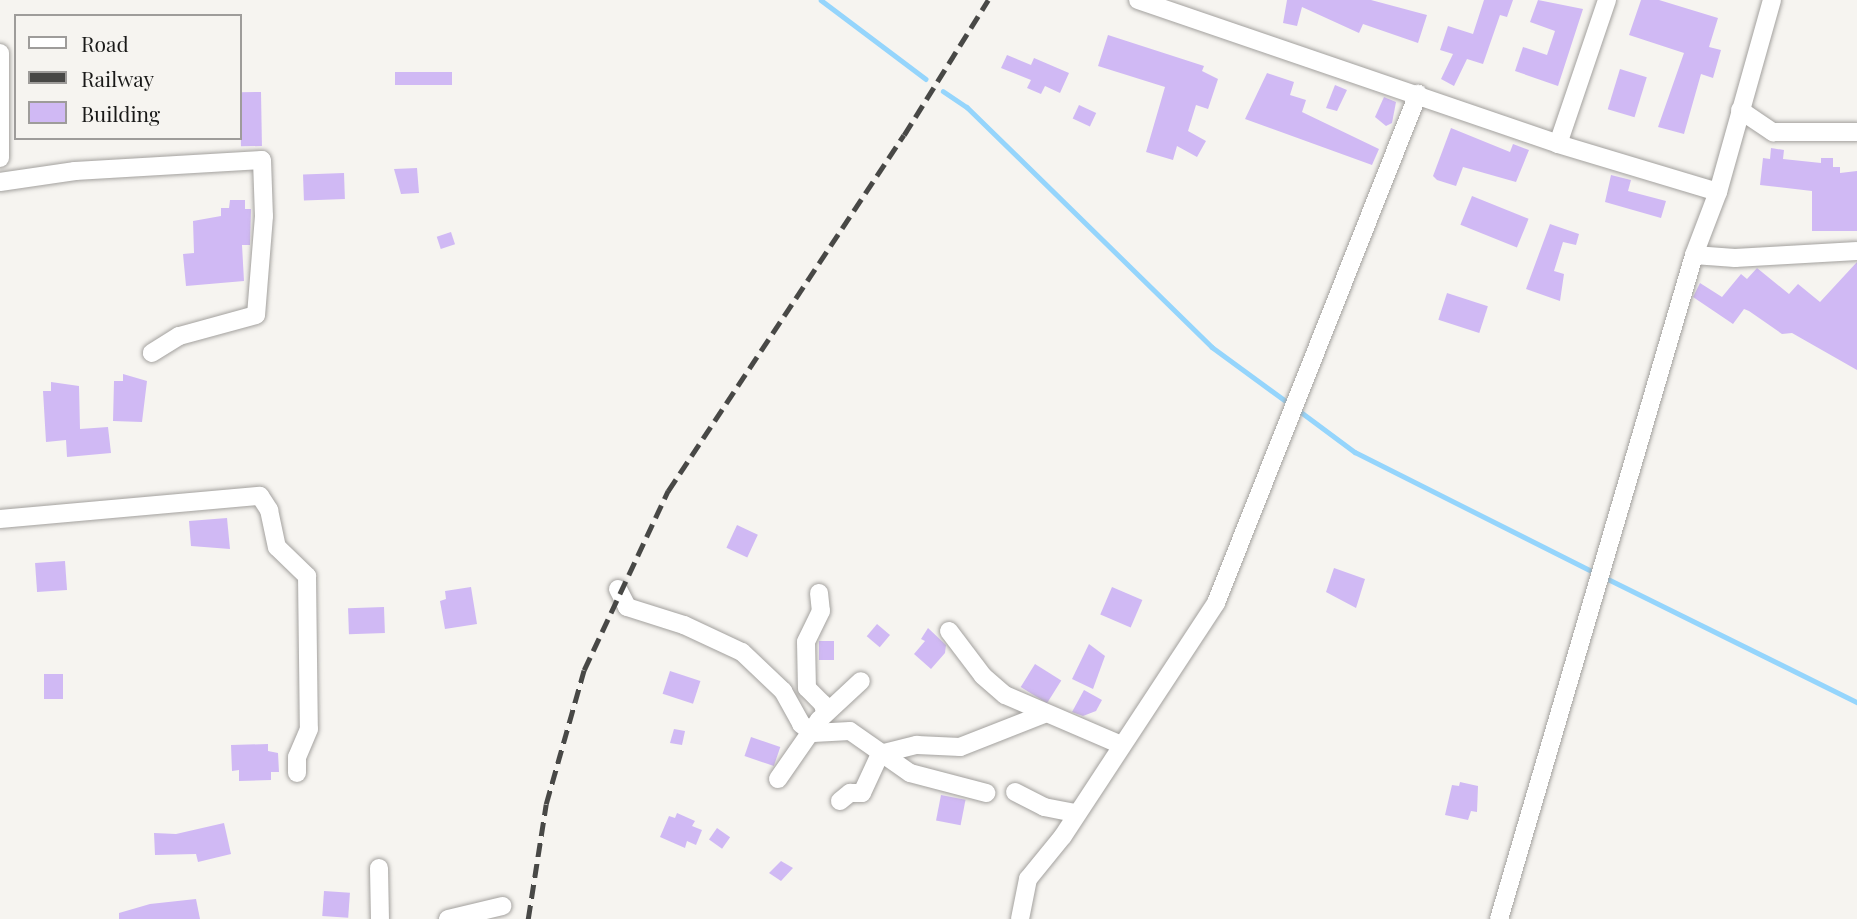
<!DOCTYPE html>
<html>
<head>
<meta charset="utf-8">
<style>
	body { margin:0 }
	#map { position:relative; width:1857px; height:919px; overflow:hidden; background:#f6f4f0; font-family:"Playfair Display",serif }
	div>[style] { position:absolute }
	.stream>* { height:4.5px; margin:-2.25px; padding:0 2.25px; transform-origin:2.25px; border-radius:2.25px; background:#95d5fc }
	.building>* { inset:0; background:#d0b9f4; transform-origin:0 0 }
	.roads { filter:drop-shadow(0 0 2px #a3a19e) drop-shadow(0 0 2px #a3a19e) }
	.minor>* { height:18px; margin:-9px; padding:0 9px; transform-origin:9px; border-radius:9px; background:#fff }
	.rail>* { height:4.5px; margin-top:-2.25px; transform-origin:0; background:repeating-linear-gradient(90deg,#484846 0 14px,transparent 0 21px) }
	span { translate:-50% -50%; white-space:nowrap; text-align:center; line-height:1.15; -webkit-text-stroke:6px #f6f4f0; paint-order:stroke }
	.legend { position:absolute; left:14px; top:14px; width:228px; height:126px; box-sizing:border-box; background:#f6f4f0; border:2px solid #9e9c9a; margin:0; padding:9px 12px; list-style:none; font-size:21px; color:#191918 }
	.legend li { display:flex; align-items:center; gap:14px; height:35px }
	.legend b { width:35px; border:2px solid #9e9c9a }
</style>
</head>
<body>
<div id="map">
	<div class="stream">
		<i style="left:821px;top:0;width:131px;rotate:37deg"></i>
		<i style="left:943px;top:91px;width:29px;rotate:34deg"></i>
		<i style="left:967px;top:107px;width:343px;rotate:44.4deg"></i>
		<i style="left:1212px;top:347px;width:97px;rotate:36.2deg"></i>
		<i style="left:1297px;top:409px;width:72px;rotate:36.6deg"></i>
		<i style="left:1355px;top:452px;width:270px;rotate:26.7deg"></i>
		<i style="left:1604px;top:577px;width:282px;rotate:26.3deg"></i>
	</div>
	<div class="building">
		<i style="clip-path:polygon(1287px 0,1371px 0,1427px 15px,1418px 43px,1363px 24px,1359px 33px,1302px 7px,1297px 26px,1283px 23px)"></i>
		<i style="clip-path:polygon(1484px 0,1513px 0,1507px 17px,1500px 15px,1483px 64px,1467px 59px,1454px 86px,1441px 79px,1453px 54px,1440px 50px,1448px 26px,1473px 34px)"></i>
		<i style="clip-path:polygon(1538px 0,1583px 9px,1558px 86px,1515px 71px,1523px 47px,1547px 55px,1555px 31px,1530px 22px)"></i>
		<i style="clip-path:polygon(1641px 0,1659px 0,1718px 18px,1709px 47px,1721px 50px,1713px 78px,1701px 74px,1684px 134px,1658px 127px,1684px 53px,1629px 35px)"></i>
		<i style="clip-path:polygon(1108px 35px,1204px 66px,1202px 71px,1218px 79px,1208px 109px,1196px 105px,1188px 131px,1206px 141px,1197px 157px,1177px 146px,1173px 160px,1146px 152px,1165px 87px,1098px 66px)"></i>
		<i style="clip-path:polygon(1007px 55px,1031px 65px,1034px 58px,1069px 73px,1060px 93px,1045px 86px,1041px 94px,1027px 88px,1031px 80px,1001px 68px)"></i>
		<i style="left:1620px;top:69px;width:28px;height:42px;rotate:17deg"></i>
		<i style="left:452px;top:72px;width:13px;height:57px;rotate:90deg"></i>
		<i style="clip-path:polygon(1267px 73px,1294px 82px,1290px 95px,1306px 100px,1302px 112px,1379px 149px,1372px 165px,1245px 119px)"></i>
		<i style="clip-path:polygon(1335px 85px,1347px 90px,1337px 111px,1326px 108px)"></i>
		<i style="left:261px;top:92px;width:54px;height:21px;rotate:89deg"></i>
		<i style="clip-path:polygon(1384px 97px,1396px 102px,1392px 123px,1386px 126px,1375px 117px)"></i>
		<i style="left:1079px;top:105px;width:19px;height:15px;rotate:25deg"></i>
		<i style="clip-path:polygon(1451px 128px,1510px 152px,1513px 144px,1529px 150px,1516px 182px,1463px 167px,1456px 186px,1437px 180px,1433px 176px)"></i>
		<i style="clip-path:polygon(1771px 148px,1784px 150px,1783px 159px,1821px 163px,1821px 158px,1833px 158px,1833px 167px,1840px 167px,1840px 173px,1857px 171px,1857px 231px,1812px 231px,1812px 191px,1760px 185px,1763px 158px,1770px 159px)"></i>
		<i style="clip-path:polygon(417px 168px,419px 193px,401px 194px,394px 169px)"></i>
		<i style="left:344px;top:173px;width:26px;height:41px;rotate:88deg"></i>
		<i style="clip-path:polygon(1611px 175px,1631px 180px,1628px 191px,1666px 201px,1661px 218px,1605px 202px)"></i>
		<i style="left:1472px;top:196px;width:61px;height:31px;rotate:22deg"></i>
		<i style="clip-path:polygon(230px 200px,245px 200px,245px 209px,251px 209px,250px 245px,242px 245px,244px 281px,186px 286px,183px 254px,194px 253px,193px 221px,221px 216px,221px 208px,229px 208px)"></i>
		<i style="clip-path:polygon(1550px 224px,1579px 234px,1576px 245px,1563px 242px,1554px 271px,1564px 274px,1560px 301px,1526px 289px)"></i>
		<i style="left:451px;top:232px;width:13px;height:15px;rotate:72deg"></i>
		<i style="clip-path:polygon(1857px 262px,1857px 370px,1792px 333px,1782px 334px,1749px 311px,1744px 309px,1733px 324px,1693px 297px,1700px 283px,1722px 297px,1741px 274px,1747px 279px,1757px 268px,1789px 294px,1798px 284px,1820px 302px)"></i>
		<i style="left:1447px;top:293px;width:43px;height:28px;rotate:18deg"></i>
		<i style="clip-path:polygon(123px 374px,147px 381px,142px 422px,113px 421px,114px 381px,123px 381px)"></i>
		<i style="clip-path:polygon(51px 382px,79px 386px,80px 429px,108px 427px,111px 453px,67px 457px,66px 440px,46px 442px,43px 391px,51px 391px)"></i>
		<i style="clip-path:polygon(227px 518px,230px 549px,191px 546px,189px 521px)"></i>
		<i style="left:737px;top:525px;width:23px;height:25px;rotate:25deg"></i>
		<i style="left:65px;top:561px;width:29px;height:30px;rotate:86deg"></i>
		<i style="clip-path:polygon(1334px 568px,1365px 579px,1356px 608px,1326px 592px)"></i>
		<i style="clip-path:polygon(471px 587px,477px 624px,445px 629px,440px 601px,446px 599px,445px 591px)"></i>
		<i style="left:1112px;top:587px;width:33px;height:30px;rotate:23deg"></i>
		<i style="left:384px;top:607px;width:26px;height:36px;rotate:88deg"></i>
		<i style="left:877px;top:624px;width:17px;height:16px;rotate:40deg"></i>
		<i style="clip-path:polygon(928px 628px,946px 645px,945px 653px,931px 669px,914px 654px,925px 641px,921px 639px)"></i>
		<i style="left:819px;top:641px;width:15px;height:19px"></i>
		<i style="clip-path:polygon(1089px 644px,1105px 656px,1093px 689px,1072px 679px)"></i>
		<i style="left:1035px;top:664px;width:31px;height:27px;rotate:32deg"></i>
		<i style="left:670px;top:671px;width:32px;height:24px;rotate:18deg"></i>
		<i style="left:44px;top:674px;width:19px;height:25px"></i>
		<i style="clip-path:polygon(1084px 690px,1102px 700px,1096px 711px,1083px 716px,1072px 712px)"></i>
		<i style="clip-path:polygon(674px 729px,685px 731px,682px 745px,670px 743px)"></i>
		<i style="left:751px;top:737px;width:31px;height:20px;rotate:19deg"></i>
		<i style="clip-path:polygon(268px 744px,268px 751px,278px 753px,279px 772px,271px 772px,271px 780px,239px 781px,239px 770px,232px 771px,231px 745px)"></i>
		<i style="clip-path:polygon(1460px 782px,1478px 786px,1477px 812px,1471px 811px,1468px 820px,1445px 815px,1452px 785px,1459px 786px)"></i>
		<i style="left:941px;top:795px;width:25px;height:26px;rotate:11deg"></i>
		<i style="clip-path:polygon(677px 813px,695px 821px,692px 826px,702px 830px,696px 845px,687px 841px,685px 848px,660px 837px,669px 816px,675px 818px)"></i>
		<i style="clip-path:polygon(224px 823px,231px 854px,198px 862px,196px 854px,155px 855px,154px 833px,176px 834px)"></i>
		<i style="left:717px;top:828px;width:16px;height:14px;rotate:35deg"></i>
		<i style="clip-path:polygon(781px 861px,793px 868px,781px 881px,769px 873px)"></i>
		<i style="left:324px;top:891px;width:26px;height:25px;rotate:4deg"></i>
		<i style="clip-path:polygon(196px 899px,200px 919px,119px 919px,119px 913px,150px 904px)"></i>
	</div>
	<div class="roads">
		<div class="minor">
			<i style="left:1138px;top:0;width:444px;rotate:18.9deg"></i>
			<i style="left:1558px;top:144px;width:152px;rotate:-71.2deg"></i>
			<i style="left:1772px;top:0;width:199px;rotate:105.7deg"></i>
			<i style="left:1718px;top:192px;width:67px;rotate:110.9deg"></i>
			<i style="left:1694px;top:255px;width:41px;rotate:4.2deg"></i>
			<i style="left:1735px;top:258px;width:122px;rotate:-3.3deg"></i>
			<i style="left:0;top:53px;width:105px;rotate:90deg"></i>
			<i style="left:1740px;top:110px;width:40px;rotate:34deg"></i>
			<i style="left:1773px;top:132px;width:84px"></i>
			<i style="left:1558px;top:144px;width:167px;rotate:16.7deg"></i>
			<i style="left:0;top:182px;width:76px;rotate:-8.3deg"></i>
			<i style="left:75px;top:171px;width:187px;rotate:-3.4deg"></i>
			<i style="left:262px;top:160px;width:56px;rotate:88deg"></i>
			<i style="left:264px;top:216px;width:99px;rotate:94.6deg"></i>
			<i style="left:256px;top:315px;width:80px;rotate:164.7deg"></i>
			<i style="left:179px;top:336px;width:32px;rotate:148deg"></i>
			<i style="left:0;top:519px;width:261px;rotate:-5.1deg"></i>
			<i style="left:260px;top:496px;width:17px;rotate:57deg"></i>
			<i style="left:269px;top:510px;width:38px;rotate:78deg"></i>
			<i style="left:277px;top:547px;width:42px;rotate:44deg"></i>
			<i style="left:307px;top:576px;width:153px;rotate:89.3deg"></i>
			<i style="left:309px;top:729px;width:30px;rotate:113deg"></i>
			<i style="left:297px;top:757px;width:16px;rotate:90deg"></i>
			<i style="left:618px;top:589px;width:20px;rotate:63deg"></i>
			<i style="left:627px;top:607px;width:60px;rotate:17.5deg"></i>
			<i style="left:684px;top:625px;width:64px;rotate:25deg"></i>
			<i style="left:742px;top:652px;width:57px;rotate:43.6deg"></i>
			<i style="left:783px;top:691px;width:38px;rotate:61deg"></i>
			<i style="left:801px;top:724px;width:15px;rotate:37deg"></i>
			<i style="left:813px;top:733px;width:37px;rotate:-3deg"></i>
			<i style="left:850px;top:731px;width:73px;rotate:35deg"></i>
			<i style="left:910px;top:773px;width:79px;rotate:14.7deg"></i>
			<i style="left:819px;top:593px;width:18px;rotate:84deg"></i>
			<i style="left:821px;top:611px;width:34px;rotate:116deg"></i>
			<i style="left:806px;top:642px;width:46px;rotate:88.8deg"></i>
			<i style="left:807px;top:688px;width:23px;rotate:45deg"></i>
			<i style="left:823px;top:704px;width:9px;rotate:77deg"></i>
			<i style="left:949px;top:631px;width:56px;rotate:52.9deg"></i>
			<i style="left:983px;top:676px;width:29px;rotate:41deg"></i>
			<i style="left:1005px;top:695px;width:126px;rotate:23.3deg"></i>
			<i style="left:778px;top:779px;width:72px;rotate:-55.2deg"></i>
			<i style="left:819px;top:720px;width:57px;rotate:-42.9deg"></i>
			<i style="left:1015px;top:792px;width:33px;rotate:27deg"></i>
			<i style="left:1044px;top:807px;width:32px;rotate:11deg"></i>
			<i style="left:840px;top:801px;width:13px;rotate:-39deg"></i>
			<i style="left:850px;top:793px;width:12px"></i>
			<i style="left:862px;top:793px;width:43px;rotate:-65.2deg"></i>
			<i style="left:880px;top:754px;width:38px;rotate:-14deg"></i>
			<i style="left:917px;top:745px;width:43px;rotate:2.7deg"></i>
			<i style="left:960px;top:747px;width:90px;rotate:-21.4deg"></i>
			<i style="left:379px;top:868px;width:51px;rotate:88.9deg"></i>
			<i style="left:448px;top:919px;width:56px;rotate:-13.5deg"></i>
			<i style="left:1020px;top:919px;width:41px;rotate:-78.7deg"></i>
			<i style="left:1028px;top:879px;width:55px;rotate:-50.9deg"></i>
			<i style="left:1063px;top:836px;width:279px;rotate:-56.7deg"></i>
			<i style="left:1216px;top:603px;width:548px;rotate:-68.35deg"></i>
			<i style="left:1499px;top:919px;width:692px;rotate:-73.63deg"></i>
		</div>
	</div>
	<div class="rail">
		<i style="left:528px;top:919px;width:116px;rotate:-81.1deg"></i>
		<i style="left:546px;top:804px;width:139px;rotate:-74.2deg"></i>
		<i style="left:584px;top:670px;width:198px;rotate:-64.9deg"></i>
		<i style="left:668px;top:491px;width:427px;rotate:-56.5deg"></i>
		<i style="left:904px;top:135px;width:159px;rotate:-58.1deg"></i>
	</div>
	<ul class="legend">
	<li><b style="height:9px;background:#fff"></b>Road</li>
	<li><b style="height:9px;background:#484846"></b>Railway</li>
	<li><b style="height:19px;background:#d0b9f4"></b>Building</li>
	</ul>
</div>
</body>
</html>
